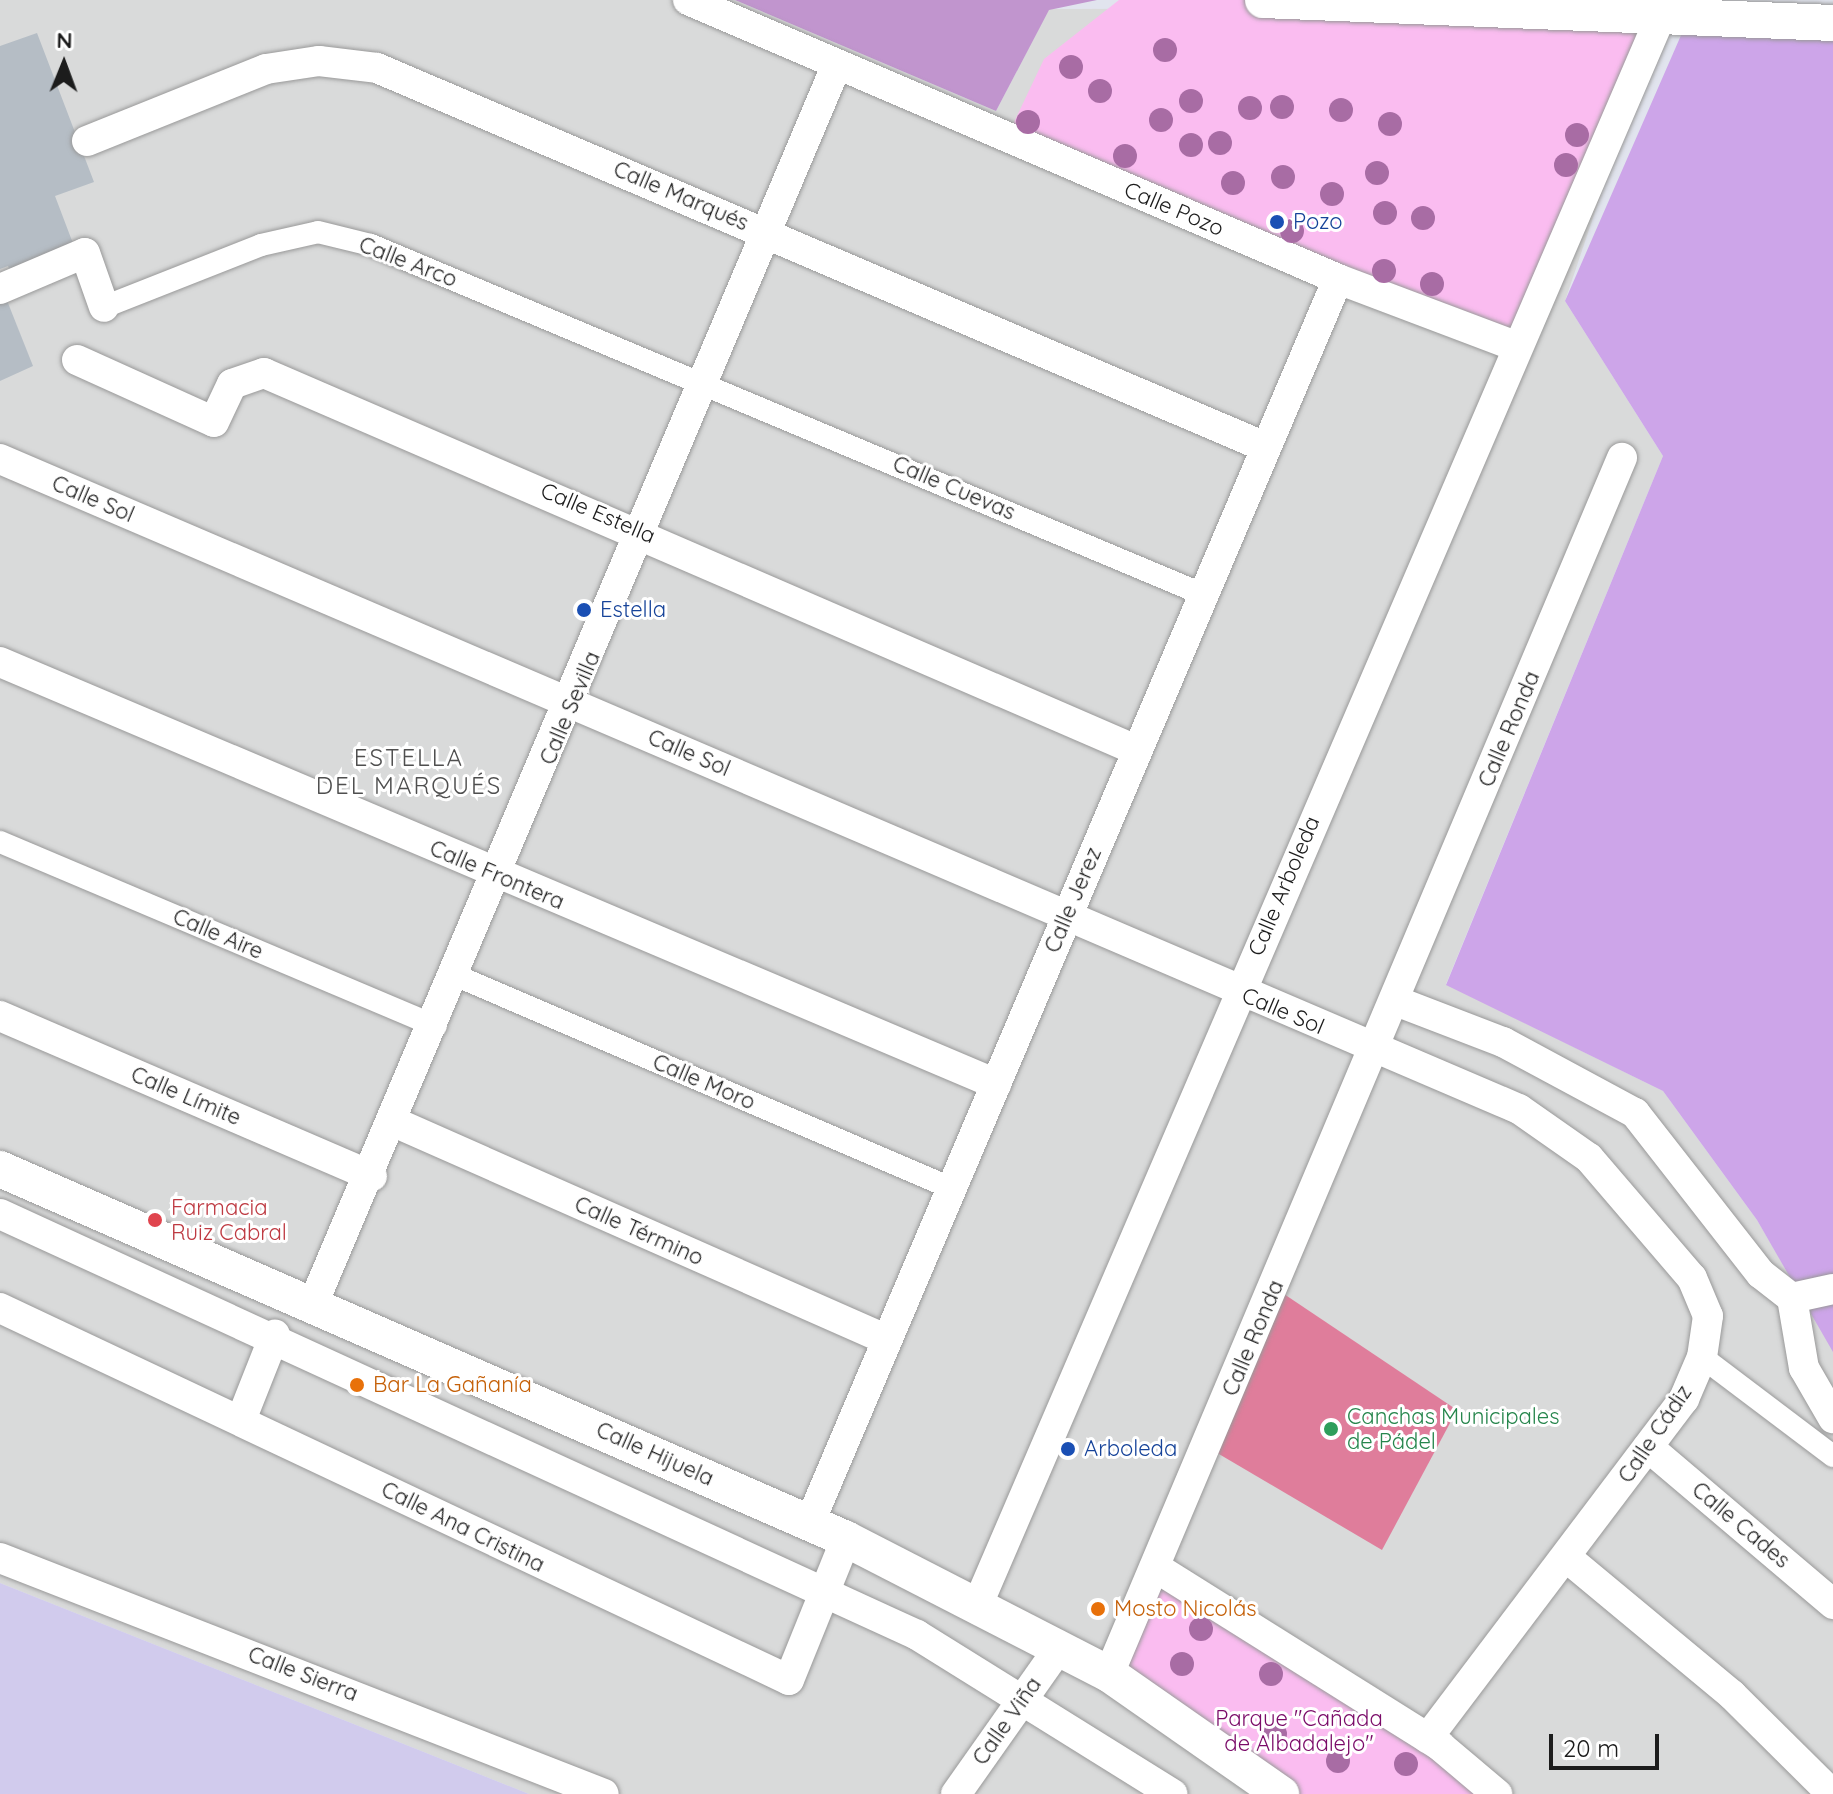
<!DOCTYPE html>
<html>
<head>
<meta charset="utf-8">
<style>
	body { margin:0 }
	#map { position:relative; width:1833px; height:1794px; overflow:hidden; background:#e1e4ee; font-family:Quicksand,sans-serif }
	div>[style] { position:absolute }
	.residential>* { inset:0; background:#d9dada }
	.farmland>* { inset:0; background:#d1cbed }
	.grass>* { inset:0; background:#cda5e9 }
	.forest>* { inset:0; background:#c195ce }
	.park>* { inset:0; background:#fabcf0 }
	.pitch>* { inset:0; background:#df7d9b }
	.building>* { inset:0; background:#b5bdc5 }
	.roads { filter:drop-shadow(0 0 2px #999) drop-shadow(0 0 2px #999) }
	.pedestrian>* { height:22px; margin:-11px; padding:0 11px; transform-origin:11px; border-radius:11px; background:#fff }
	.minor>* { height:30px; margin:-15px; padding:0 15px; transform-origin:15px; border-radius:15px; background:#fff }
	.tertiary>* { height:36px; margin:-18px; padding:0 18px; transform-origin:18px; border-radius:18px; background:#fff }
	.trees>* { width:24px; height:24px; margin:-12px; border-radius:50%; background:#a86ca4 }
	.dots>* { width:22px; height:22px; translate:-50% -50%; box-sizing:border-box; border:4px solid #fff; border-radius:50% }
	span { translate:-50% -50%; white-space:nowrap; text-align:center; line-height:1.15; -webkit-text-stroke:6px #fff; paint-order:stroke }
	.street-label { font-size:22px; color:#1c1c1c }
	.transit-label { font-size:22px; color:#164399 }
	.left { translate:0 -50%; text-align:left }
	.health-label { font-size:22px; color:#be3a42 }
	.food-label { font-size:22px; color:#c56008 }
	.leisure-label { font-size:22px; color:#27864d }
	.park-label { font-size:22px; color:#7a0a68 }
	.neighbourhood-label { font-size:24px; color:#4f4f4f; letter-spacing:2px }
	.north { position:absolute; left:24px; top:24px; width:80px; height:80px; -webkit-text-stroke:6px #fff; paint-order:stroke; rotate:1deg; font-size:22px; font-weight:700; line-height:32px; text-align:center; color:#1c1c1c }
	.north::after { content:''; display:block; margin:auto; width:28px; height:36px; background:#1c1c1c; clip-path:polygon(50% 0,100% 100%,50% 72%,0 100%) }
	.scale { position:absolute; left:1549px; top:1734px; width:110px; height:36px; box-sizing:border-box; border:4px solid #1c1c1c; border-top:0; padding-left:10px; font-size:24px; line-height:28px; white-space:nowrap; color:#1c1c1c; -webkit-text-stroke:6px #fff; paint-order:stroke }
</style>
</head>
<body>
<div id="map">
	<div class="residential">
		<i style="clip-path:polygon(0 0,735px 0,996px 111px,1049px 9px,1457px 8px,1661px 16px,1565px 301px,1663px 456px,1446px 984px,1663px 1091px,1757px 1220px,1833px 1350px,1833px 1794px,529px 1794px,0 1583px)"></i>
	</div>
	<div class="farmland">
		<i style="clip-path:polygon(0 1583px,529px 1794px,0 1794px)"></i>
	</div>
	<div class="grass">
		<i style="clip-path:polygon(1689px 17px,1833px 23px,1833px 1352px,1757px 1220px,1663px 1091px,1446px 985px,1663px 456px,1565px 301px)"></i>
	</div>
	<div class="forest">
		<i style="clip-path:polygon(735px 0,1097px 0,1049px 10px,996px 111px)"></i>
	</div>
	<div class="park">
		<i style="clip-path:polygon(1119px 0,1263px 0,1661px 16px,1515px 346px,1007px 137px,1044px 59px)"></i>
		<i style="clip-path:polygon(1155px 1567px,1497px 1794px,1281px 1794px,1109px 1674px)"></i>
	</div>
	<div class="pitch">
		<i style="clip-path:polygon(1275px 1288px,1457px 1410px,1382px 1550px,1207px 1447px)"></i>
	</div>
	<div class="building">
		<i style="clip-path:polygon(37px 33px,94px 182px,55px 196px,77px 254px,13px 278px,8px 266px,0 269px,0 46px)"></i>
		<i style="clip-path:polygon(4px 293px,33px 366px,0 381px,0 294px)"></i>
	</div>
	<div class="roads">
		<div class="pedestrian">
			<i style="left:104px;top:307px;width:169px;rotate:-21.5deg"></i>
			<i style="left:261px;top:245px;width:58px;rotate:-12.8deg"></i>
			<i style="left:318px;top:232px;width:55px;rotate:13.8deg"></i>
			<i style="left:371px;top:245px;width:901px;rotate:22.78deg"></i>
			<i style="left:0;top:842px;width:473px;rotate:22.9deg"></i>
			<i style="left:457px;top:976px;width:538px;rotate:23.23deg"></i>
			<i style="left:1702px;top:1357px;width:164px;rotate:37.1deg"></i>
		</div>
		<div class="minor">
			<i style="left:688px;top:0;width:707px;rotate:23.23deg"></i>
			<i style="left:1338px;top:279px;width:189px;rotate:20.7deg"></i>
			<i style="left:87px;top:141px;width:193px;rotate:-21.9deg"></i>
			<i style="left:266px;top:69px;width:54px;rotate:-8.6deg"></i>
			<i style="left:319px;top:61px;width:58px;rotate:6.9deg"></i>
			<i style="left:377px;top:68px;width:965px;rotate:23.11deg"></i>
			<i style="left:0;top:289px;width:92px;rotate:-23deg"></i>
			<i style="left:85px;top:253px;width:57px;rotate:70.6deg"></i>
			<i style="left:77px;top:360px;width:150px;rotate:24.3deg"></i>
			<i style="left:214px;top:422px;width:42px;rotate:-64.7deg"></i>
			<i style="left:232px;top:384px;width:34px;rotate:-19deg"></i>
			<i style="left:264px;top:373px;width:950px;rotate:23.38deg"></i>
			<i style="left:0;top:459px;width:1652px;rotate:23.17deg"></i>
			<i style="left:1519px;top:1109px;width:85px;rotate:35deg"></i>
			<i style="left:1589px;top:1158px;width:158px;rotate:49.4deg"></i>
			<i style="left:1692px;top:1278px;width:41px;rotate:67.2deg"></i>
			<i style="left:1708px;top:1316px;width:41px;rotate:98.3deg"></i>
			<i style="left:1702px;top:1357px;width:46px;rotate:113.2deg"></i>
			<i style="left:1684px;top:1399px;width:425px;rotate:127.1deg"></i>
			<i style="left:0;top:662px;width:1082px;rotate:22.96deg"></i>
			<i style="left:1396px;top:1001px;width:115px;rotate:21deg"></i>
			<i style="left:1503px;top:1042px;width:150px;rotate:28.3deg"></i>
			<i style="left:1635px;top:1113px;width:204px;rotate:52deg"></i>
			<i style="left:1761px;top:1274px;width:39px;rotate:38deg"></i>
			<i style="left:1792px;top:1298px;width:42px;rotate:-12.4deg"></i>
			<i style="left:0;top:1016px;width:405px;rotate:23.3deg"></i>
			<i style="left:394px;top:1122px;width:537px;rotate:23.84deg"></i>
			<i style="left:0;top:1214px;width:1009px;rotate:24.66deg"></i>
			<i style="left:917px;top:1635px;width:301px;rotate:31.9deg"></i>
			<i style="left:1792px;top:1298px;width:71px;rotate:80.3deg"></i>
			<i style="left:1804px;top:1368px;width:58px;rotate:59.9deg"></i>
			<i style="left:313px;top:1304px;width:1346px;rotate:-67.09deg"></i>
			<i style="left:0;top:1308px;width:872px;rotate:25.24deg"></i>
			<i style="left:789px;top:1680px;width:152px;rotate:-68deg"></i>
			<i style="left:241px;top:1420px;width:92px;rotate:-68.4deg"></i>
			<i style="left:1648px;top:1447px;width:243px;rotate:40.3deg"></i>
			<i style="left:810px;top:1522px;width:1350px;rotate:-66.99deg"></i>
			<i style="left:1566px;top:1557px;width:216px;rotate:39.7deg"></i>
			<i style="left:1732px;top:1695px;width:141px;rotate:44.7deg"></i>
			<i style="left:0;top:1558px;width:648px;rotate:21.34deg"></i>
			<i style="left:1155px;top:1567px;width:337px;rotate:32.1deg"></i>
			<i style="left:1440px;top:1746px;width:75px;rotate:40.1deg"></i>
			<i style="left:978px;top:1604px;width:1729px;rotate:-66.73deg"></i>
			<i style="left:1109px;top:1674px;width:1320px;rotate:-67.13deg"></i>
			<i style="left:956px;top:1794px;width:179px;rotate:-54.8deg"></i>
		</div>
		<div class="tertiary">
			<i style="left:1263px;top:0;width:570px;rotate:2.31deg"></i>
			<i style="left:0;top:1169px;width:923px;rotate:23.62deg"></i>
			<i style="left:846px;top:1539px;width:296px;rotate:27.2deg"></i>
			<i style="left:1109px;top:1674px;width:210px;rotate:34.9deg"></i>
		</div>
	</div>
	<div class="trees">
		<i style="left:1165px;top:50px"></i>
		<i style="left:1071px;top:67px"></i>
		<i style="left:1100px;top:91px"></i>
		<i style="left:1191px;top:101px"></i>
		<i style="left:1282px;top:107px"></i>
		<i style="left:1250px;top:108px"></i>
		<i style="left:1341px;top:110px"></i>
		<i style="left:1161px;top:120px"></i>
		<i style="left:1028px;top:122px"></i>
		<i style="left:1390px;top:124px"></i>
		<i style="left:1577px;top:135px"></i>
		<i style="left:1220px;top:143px"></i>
		<i style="left:1191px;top:145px"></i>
		<i style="left:1125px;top:156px"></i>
		<i style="left:1566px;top:165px"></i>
		<i style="left:1377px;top:173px"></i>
		<i style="left:1283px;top:177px"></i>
		<i style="left:1233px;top:183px"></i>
		<i style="left:1332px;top:194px"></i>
		<i style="left:1385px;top:213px"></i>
		<i style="left:1423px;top:218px"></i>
		<i style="left:1292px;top:231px"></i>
		<i style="left:1384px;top:271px"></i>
		<i style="left:1432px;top:284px"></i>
		<i style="left:1201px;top:1629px"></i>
		<i style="left:1182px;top:1664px"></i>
		<i style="left:1271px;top:1674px"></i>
		<i style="left:1275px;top:1734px"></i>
		<i style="left:1338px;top:1761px"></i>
		<i style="left:1406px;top:1764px"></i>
	</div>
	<div class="dots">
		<i style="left:1277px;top:222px;background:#1a4fb4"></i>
		<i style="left:584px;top:610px;background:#1a4fb4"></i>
		<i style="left:155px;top:1220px;background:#e0444e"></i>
		<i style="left:357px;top:1385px;background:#e8710a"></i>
		<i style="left:1331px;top:1429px;background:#2e9e5b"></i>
		<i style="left:1068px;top:1449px;background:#1a4fb4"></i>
		<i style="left:1098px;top:1609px;background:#e8710a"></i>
	</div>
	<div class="street-label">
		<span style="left:681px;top:196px;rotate:23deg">Calle Marqués</span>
		<span style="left:1174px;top:209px;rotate:23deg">Calle Pozo</span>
		<span style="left:408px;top:262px;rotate:21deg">Calle Arco</span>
		<span style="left:954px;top:488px;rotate:23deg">Calle Cuevas</span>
		<span style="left:93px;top:499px;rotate:23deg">Calle Sol</span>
		<span style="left:598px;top:513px;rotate:23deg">Calle Estella</span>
		<span style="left:570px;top:708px;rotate:-67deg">Calle Sevilla</span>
		<span style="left:1509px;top:729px;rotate:-67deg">Calle Ronda</span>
		<span style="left:689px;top:753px;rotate:23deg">Calle Sol</span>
		<span style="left:497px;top:875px;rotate:23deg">Calle Frontera</span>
		<span style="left:1284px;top:886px;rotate:-67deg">Calle Arboleda</span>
		<span style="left:1073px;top:900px;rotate:-67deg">Calle Jerez</span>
		<span style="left:218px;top:934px;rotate:23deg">Calle Aire</span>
		<span style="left:1283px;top:1011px;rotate:23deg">Calle Sol</span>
		<span style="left:704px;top:1082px;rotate:23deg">Calle Moro</span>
		<span style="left:186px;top:1096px;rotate:23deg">Calle Límite</span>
		<span style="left:639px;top:1231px;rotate:24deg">Calle Término</span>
		<span style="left:1253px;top:1338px;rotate:-67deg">Calle Ronda</span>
		<span style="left:1655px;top:1434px;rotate:-56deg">Calle Cádiz</span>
		<span style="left:655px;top:1454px;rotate:24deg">Calle Hijuela</span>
		<span style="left:1741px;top:1525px;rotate:40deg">Calle Cades</span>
		<span style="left:463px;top:1527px;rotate:26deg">Calle Ana Cristina</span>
		<span style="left:303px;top:1674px;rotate:21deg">Calle Sierra</span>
		<span style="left:1007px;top:1721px;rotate:-55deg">Calle Viña</span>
	</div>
	<div class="transit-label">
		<span class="left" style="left:1293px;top:222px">Pozo</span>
		<span class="left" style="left:600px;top:610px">Estella</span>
		<span class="left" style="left:1084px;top:1449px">Arboleda</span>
	</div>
	<div class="health-label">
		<span class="left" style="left:171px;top:1220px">Farmacia<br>Ruiz Cabral</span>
	</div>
	<div class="food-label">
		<span class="left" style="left:373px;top:1385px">Bar La Gañanía</span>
		<span class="left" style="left:1114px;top:1609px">Mosto Nicolás</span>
	</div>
	<div class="leisure-label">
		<span class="left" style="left:1347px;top:1429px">Canchas Municipales<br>de Pádel</span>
	</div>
	<div class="park-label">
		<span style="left:1299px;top:1731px">Parque "Cañada<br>de Albadalejo"</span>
	</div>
	<div class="neighbourhood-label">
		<span style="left:409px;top:772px">ESTELLA<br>DEL MARQUÉS</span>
	</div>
	<div class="north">N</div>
	<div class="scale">20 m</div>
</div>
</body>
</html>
